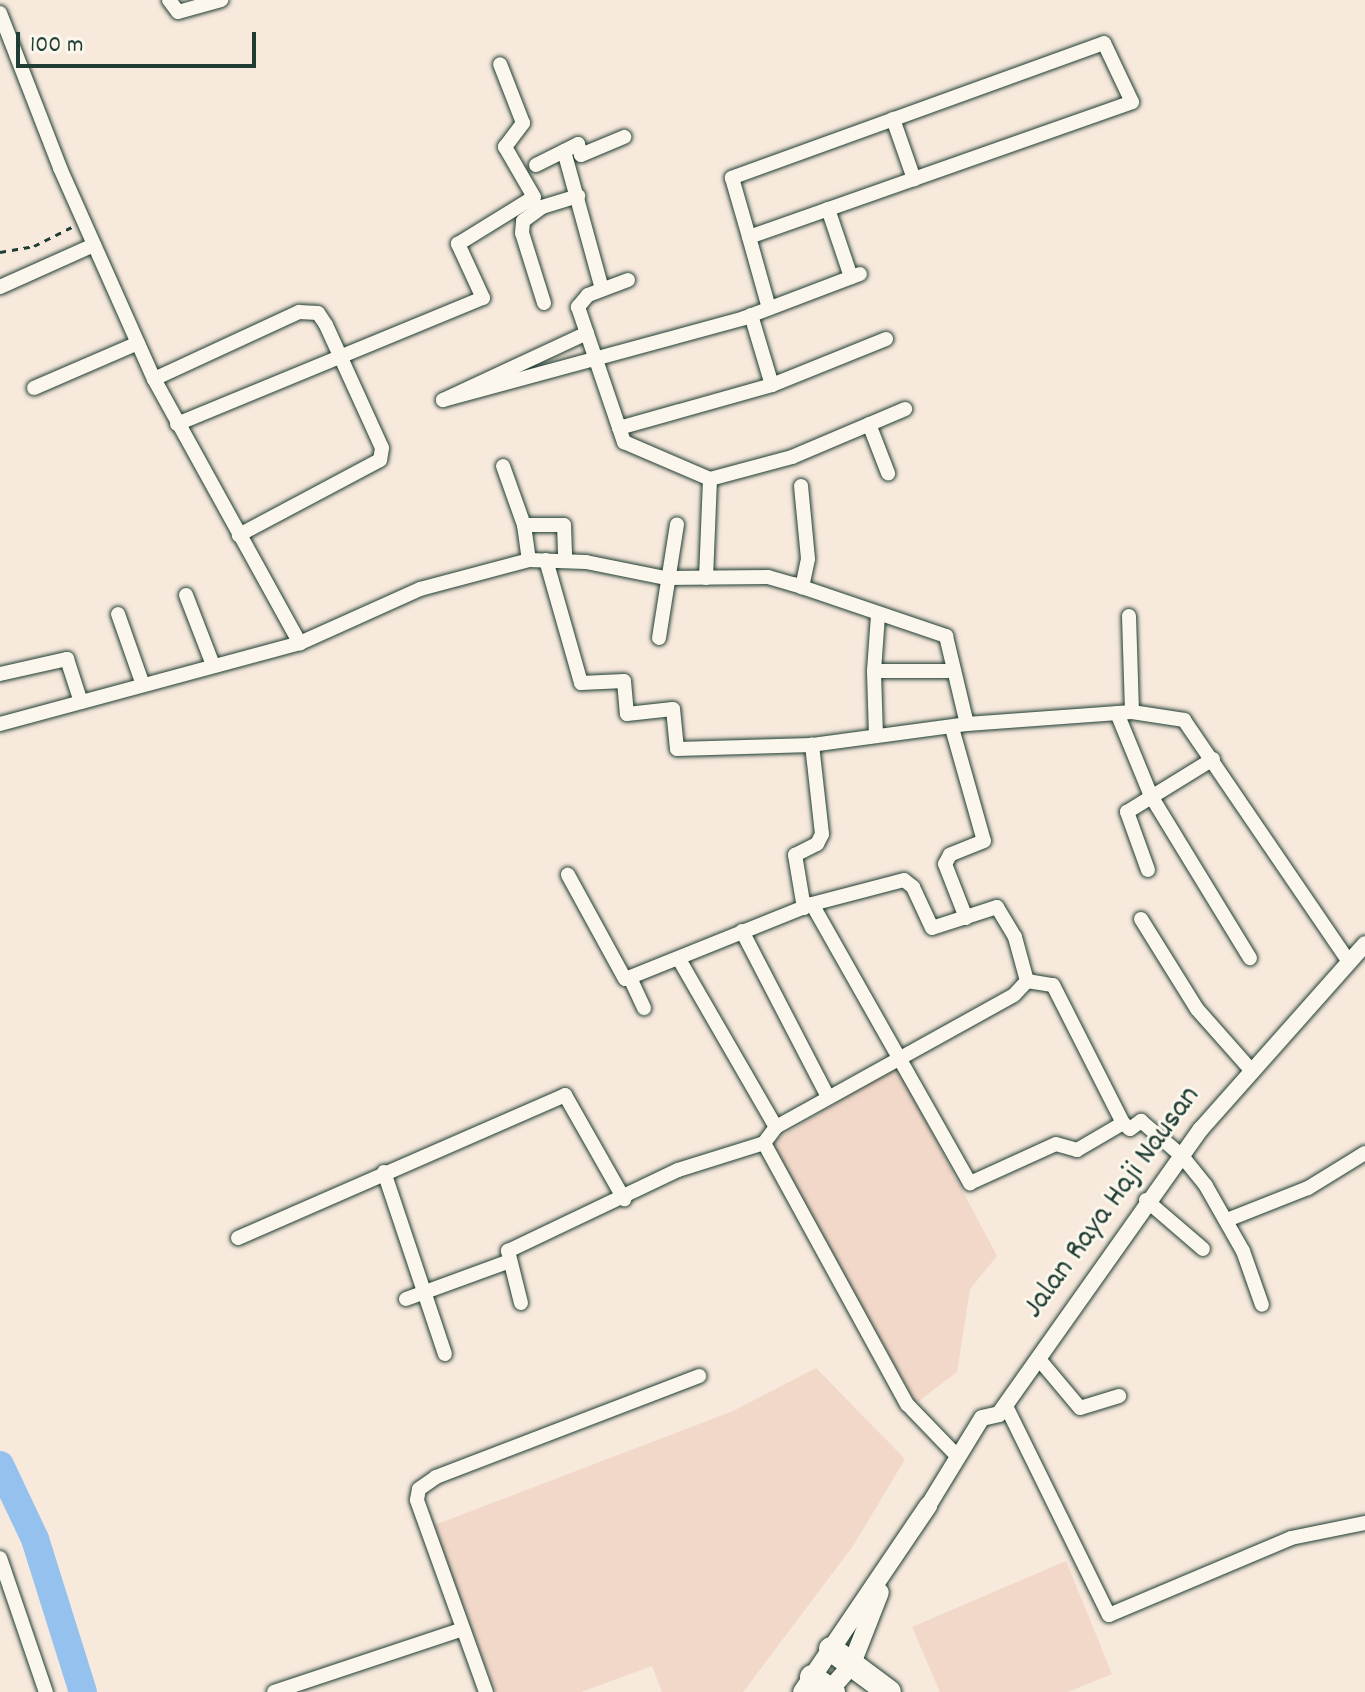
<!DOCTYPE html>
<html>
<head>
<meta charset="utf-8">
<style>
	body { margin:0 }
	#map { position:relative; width:1365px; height:1692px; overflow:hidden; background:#f7e9dc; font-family:Dekko,sans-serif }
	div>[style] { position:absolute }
	.built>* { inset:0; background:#f2d8c9 }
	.river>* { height:28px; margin:-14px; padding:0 14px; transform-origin:14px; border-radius:14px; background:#94c1ee }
	.path>* { height:3px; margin-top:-1.5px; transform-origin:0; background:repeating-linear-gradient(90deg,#1f3d34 0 6px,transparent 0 12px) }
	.roads { filter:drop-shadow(0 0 2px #1f3d34) drop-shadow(0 0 2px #1f3d34) }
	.minor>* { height:14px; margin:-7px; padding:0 7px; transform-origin:7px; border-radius:7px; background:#fbf7ec }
	.tertiary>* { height:16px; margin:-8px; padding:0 8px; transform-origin:8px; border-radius:8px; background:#fbf7ec }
	.secondary>* { height:18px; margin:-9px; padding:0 9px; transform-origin:9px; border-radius:9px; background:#fbf7ec }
	.motorway>* { height:24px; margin:-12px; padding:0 12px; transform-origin:12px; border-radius:12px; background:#fbf7ec }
	span { translate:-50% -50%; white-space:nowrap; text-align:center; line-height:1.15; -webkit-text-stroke:6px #fbf7ec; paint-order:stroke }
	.street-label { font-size:32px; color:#1f3d34 }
	.scale { position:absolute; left:16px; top:32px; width:240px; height:36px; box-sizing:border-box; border:4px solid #1f3d34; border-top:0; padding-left:10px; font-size:24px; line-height:28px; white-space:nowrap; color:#1f3d34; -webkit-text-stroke:6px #fbf7ec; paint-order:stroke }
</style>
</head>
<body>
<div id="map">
	<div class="built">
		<i style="clip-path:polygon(897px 1067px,997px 1256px,970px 1289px,957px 1372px,916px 1403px,770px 1143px)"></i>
		<i style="clip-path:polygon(816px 1368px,905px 1459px,853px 1546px,743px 1692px,662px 1692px,652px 1666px,581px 1692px,496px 1692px,432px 1526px,733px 1411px)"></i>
		<i style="clip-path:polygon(1066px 1561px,1112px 1674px,1068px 1692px,940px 1692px,912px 1627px)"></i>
	</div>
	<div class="river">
		<i style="left:0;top:1465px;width:82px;rotate:64.7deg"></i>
		<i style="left:35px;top:1539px;width:160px;rotate:72.6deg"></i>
	</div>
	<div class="path">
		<i style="left:0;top:252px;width:35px;rotate:-10deg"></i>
		<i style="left:34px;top:246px;width:42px;rotate:-26.6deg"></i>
	</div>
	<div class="roads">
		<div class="minor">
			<i style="left:169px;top:0;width:15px;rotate:53deg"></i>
			<i style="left:178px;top:12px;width:45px;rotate:-15.6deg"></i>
			<i style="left:0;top:13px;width:166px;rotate:68.8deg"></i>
			<i style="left:60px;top:168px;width:231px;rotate:66deg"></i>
			<i style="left:154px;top:379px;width:302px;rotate:61.1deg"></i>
			<i style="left:300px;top:643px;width:132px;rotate:-24.2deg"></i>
			<i style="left:420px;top:589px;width:113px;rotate:-14.9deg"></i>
			<i style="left:529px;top:560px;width:57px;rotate:2deg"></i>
			<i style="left:586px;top:562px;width:81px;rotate:11.4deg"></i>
			<i style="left:665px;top:578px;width:103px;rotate:-0.6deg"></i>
			<i style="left:768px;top:577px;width:26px;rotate:16deg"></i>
			<i style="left:793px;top:584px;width:162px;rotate:18.8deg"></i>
			<i style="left:946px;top:636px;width:90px;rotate:76.6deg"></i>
			<i style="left:967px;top:724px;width:165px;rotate:-4.2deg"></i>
			<i style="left:1132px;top:712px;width:53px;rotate:8.7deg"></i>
			<i style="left:1184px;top:720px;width:293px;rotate:55.7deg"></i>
			<i style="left:893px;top:119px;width:64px;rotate:70.7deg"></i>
			<i style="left:564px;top:151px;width:143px;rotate:74.6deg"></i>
			<i style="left:536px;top:165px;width:47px;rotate:-26.6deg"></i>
			<i style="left:578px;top:144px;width:11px;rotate:75deg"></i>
			<i style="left:581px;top:155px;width:47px;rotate:-22.7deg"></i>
			<i style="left:828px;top:209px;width:72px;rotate:71.3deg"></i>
			<i style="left:749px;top:237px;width:406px;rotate:-19.4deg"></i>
			<i style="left:1132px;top:102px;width:65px;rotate:-115.4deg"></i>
			<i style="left:1104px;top:43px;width:396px;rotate:160.1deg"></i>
			<i style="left:732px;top:178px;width:61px;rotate:73.9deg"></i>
			<i style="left:749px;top:237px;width:74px;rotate:74.3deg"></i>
			<i style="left:628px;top:280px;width:43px;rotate:159.4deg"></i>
			<i style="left:588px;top:295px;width:16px;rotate:130deg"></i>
			<i style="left:578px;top:307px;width:143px;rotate:71.2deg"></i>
			<i style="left:624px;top:442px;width:94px;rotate:23.3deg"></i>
			<i style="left:710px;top:479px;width:99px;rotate:92.3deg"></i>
			<i style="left:0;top:287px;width:103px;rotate:-24.1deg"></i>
			<i style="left:544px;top:303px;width:73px;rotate:-107.4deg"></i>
			<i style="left:522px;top:233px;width:12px;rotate:-85deg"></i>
			<i style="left:523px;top:221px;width:24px;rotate:-36deg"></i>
			<i style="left:542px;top:207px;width:38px;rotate:-17deg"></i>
			<i style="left:751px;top:315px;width:73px;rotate:73.3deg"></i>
			<i style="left:587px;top:333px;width:159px;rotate:155deg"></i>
			<i style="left:443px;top:400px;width:312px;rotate:-15.2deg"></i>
			<i style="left:744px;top:318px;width:124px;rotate:-20.8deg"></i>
			<i style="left:154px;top:379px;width:160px;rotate:-24.8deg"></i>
			<i style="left:299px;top:312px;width:19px;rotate:3deg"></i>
			<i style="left:318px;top:313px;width:14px;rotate:56deg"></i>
			<i style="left:326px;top:325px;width:135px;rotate:65.5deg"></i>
			<i style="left:382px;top:448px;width:12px;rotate:99deg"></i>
			<i style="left:380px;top:460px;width:160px;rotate:152deg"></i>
			<i style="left:34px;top:388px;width:113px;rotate:-23.4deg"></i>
			<i style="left:177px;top:424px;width:331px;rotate:-22.4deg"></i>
			<i style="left:483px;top:298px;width:60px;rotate:-114.8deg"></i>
			<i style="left:458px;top:244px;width:89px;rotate:-31.7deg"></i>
			<i style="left:534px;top:197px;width:58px;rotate:-120.1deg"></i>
			<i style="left:505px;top:147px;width:30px;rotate:-53deg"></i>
			<i style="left:523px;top:123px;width:63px;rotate:-111.3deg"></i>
			<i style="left:869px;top:424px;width:53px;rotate:68.8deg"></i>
			<i style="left:619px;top:428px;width:159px;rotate:-15.7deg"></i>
			<i style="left:772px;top:385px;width:123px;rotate:-22deg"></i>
			<i style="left:503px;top:466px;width:63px;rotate:70.4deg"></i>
			<i style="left:524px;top:525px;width:35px;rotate:82deg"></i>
			<i style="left:710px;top:479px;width:85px;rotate:-15deg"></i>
			<i style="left:792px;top:457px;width:123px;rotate:-23deg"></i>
			<i style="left:801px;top:486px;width:73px;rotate:84.5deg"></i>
			<i style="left:808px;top:559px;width:29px;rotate:102deg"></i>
			<i style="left:524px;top:525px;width:40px"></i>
			<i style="left:564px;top:525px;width:36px;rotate:88deg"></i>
			<i style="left:546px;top:560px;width:128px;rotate:74.1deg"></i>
			<i style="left:581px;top:683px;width:43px;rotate:-2.7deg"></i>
			<i style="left:624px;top:681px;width:33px;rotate:85deg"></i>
			<i style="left:627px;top:714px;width:46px;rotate:-6.2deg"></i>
			<i style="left:673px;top:709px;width:40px;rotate:84.3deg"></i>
			<i style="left:677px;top:749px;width:135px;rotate:-1.7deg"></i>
			<i style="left:186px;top:595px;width:75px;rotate:68.9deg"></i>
			<i style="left:118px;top:614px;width:75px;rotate:70.6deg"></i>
			<i style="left:1129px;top:616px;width:96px;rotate:88.2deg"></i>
			<i style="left:659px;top:638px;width:115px;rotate:-81deg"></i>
			<i style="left:874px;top:671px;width:56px;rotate:-85.9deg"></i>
			<i style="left:0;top:674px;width:69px;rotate:-12.6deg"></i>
			<i style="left:67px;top:659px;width:45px;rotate:72deg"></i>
			<i style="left:1117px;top:713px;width:90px;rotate:67.7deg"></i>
			<i style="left:1151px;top:796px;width:190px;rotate:58.6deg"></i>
			<i style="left:0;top:724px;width:311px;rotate:-15.1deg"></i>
			<i style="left:952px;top:728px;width:117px;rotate:74.2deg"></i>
			<i style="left:984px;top:841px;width:37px;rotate:158deg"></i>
			<i style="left:950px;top:855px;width:10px;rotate:119deg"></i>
			<i style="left:945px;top:864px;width:58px;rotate:68.7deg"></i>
			<i style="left:876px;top:736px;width:65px;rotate:-91.8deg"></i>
			<i style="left:874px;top:671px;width:80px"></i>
			<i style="left:1148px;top:870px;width:62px;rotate:-109.9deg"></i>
			<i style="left:1127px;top:812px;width:101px;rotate:-31.6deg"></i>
			<i style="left:812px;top:904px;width:321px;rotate:60.5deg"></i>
			<i style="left:970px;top:1183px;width:94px;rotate:-24.4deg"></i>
			<i style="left:1056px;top:1144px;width:22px;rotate:16deg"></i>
			<i style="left:1077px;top:1150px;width:53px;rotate:-30.4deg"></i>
			<i style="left:804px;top:908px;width:54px;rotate:-99.6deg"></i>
			<i style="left:795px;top:855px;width:25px;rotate:-27deg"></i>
			<i style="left:817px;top:844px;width:11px;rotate:-63deg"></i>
			<i style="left:822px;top:834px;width:90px;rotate:-96.4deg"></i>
			<i style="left:812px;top:745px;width:156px;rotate:-7.7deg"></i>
			<i style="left:1141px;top:919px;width:106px;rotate:58.1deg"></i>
			<i style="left:1197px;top:1009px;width:81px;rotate:48.5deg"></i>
			<i style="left:742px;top:931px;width:187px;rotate:62.6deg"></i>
			<i style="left:680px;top:961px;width:192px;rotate:60deg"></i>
			<i style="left:631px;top:980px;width:31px;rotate:65deg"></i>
			<i style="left:1027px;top:981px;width:26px;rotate:9deg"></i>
			<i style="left:1053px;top:985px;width:155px;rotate:63.1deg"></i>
			<i style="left:1123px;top:1123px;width:9px;rotate:41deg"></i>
			<i style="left:1130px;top:1129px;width:14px;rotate:-36deg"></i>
			<i style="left:1141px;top:1121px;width:54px;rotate:40.5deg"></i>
			<i style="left:1182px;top:1156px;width:38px;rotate:51deg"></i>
			<i style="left:1206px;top:1186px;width:75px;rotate:60.4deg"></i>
			<i style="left:1243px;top:1251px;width:57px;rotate:70.6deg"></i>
			<i style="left:764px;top:1143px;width:298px;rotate:61.3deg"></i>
			<i style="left:907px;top:1404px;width:71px;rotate:46.1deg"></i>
			<i style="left:384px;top:1172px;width:192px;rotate:71.5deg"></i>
			<i style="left:1146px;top:1200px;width:75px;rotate:40.7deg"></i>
			<i style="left:1227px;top:1220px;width:87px;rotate:-21.6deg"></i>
			<i style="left:1308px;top:1188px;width:67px;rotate:-31.6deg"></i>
			<i style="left:238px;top:1238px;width:357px;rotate:-23.6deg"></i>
			<i style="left:565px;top:1095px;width:120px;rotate:60.4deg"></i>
			<i style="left:406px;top:1299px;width:111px;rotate:-20.1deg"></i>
			<i style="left:521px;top:1303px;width:54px;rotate:-104deg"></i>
			<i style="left:508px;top:1251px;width:188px;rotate:-25.5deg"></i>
			<i style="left:678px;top:1170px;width:90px;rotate:-17.4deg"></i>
			<i style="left:764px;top:1143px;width:20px;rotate:-53deg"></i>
			<i style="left:776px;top:1127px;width:272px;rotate:-29deg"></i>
			<i style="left:1014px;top:995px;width:19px;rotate:-47deg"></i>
			<i style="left:1027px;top:981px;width:46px;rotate:-105.3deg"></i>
			<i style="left:1015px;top:937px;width:35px;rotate:-121deg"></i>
			<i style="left:997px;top:907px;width:68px;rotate:162.1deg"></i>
			<i style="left:932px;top:928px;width:45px;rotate:-114.9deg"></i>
			<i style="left:913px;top:887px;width:11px;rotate:-142deg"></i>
			<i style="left:904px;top:880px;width:95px;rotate:165.4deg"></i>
			<i style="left:812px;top:904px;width:201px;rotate:158.1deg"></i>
			<i style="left:625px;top:979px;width:119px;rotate:-118.7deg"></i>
			<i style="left:1038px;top:1358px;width:65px;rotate:50deg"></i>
			<i style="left:1080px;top:1408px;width:41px;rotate:-17.1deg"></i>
			<i style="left:1006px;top:1406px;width:233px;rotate:63.8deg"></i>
			<i style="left:1109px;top:1615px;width:198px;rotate:-22.9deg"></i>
			<i style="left:1291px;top:1538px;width:76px;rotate:-11.5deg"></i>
			<i style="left:0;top:1558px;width:142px;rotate:71.1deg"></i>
			<i style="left:274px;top:1692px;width:199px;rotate:-18.4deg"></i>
			<i style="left:486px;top:1692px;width:204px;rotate:-109.8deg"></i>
			<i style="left:417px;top:1500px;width:11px;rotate:-80deg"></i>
			<i style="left:419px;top:1489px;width:21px;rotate:-35deg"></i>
			<i style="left:436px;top:1477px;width:282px;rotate:-21deg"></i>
		</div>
		<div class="tertiary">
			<i style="left:928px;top:1506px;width:103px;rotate:-58.5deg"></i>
			<i style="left:982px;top:1418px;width:17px;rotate:-13deg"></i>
			<i style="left:999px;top:1414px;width:349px;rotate:-54.7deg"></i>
			<i style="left:1201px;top:1129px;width:247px;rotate:-48.4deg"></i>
		</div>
		<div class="secondary">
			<i style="left:802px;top:1692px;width:225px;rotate:-55.9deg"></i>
			<i style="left:828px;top:1692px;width:35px;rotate:-49deg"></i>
			<i style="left:851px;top:1666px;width:79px;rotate:-68.6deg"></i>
		</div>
		<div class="motorway">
			<i style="left:831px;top:1649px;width:72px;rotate:36.6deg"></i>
			<i style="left:812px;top:1677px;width:26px;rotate:36deg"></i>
		</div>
	</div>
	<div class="street-label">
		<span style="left:1113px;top:1203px;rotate:-54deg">Jalan Raya Haji Nausan</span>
	</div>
	<div class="scale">100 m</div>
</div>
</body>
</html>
